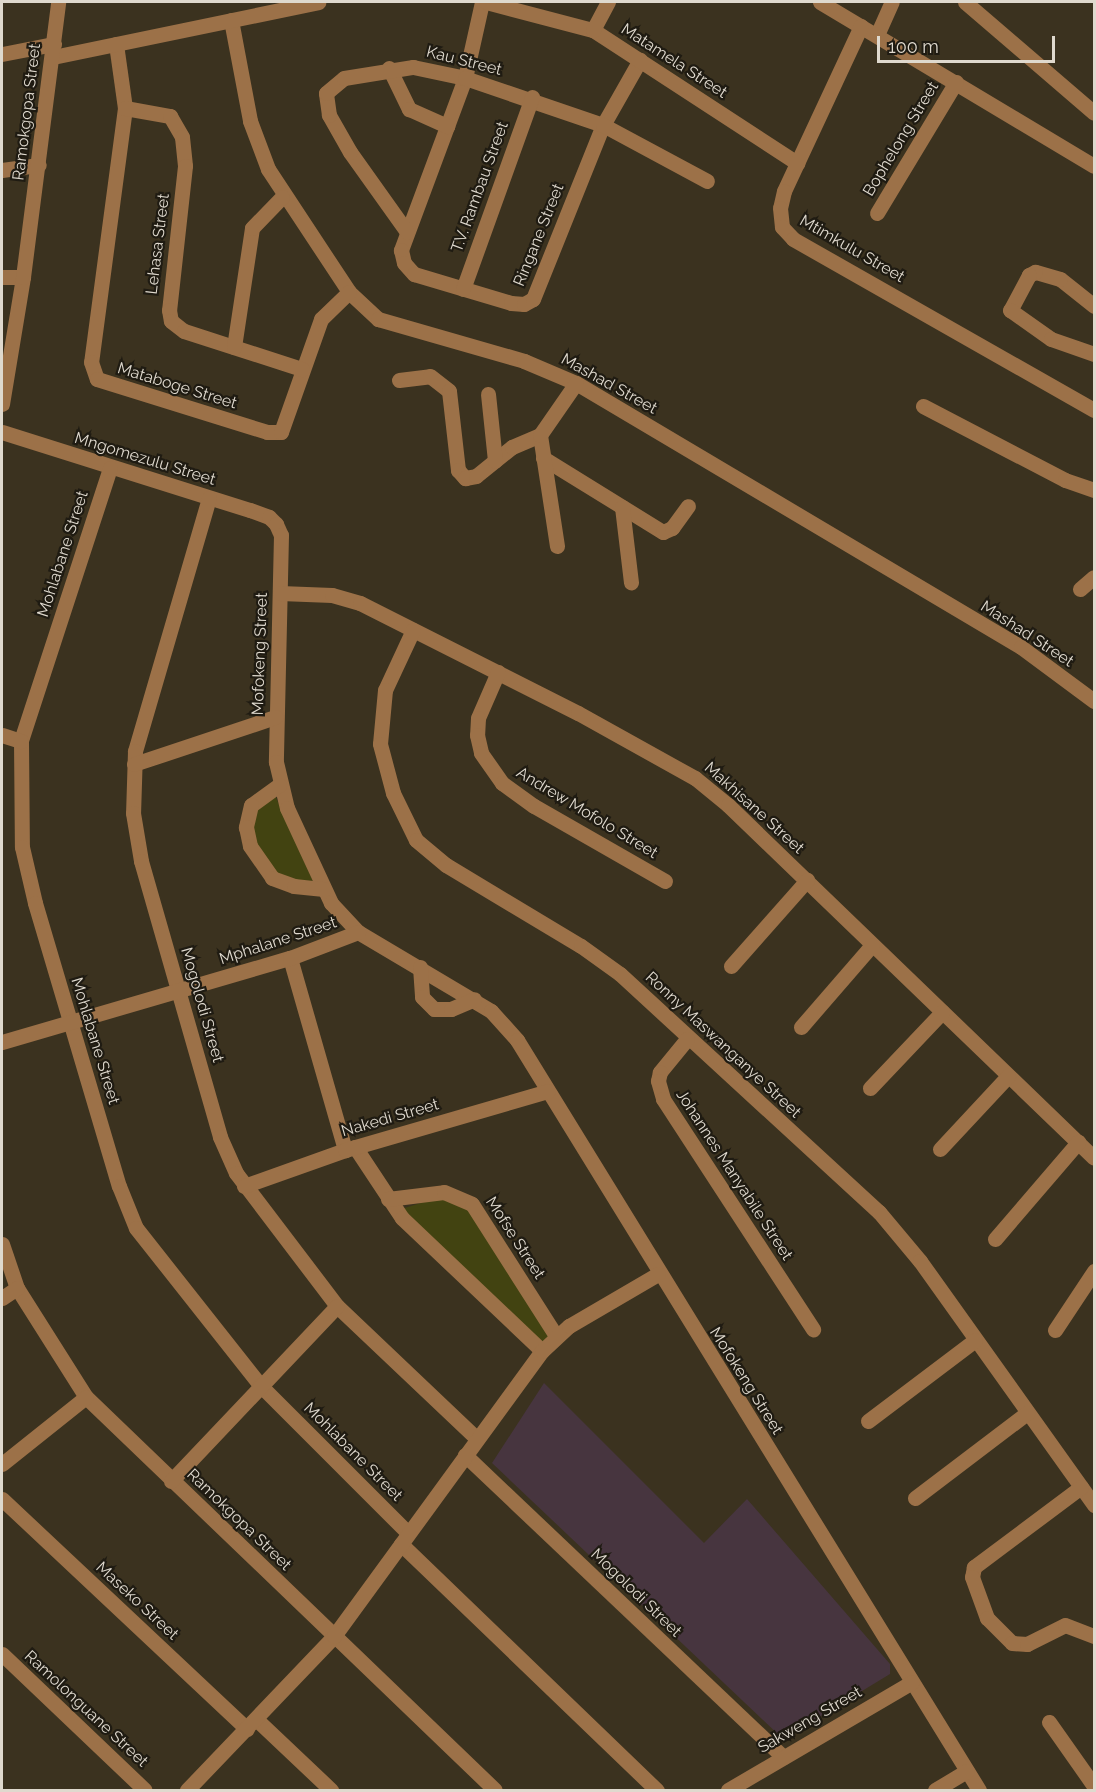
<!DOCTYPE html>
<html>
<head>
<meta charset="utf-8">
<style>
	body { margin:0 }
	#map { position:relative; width:1096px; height:1792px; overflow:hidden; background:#3b321f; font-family:Raleway,sans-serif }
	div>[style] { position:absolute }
	.education>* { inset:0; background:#47353f }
	.green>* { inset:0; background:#424311 }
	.minor>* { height:15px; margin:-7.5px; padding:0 7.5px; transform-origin:7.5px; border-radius:7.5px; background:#9c7148 }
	span { translate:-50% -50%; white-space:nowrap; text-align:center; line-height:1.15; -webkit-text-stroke:4.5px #1f1b12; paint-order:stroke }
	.street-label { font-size:16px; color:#dfd9ce }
	.frame { position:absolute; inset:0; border:3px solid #dfd9ce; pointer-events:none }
	.scale { position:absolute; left:877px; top:36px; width:178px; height:27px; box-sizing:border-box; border:3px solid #dfd9ce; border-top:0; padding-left:8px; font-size:18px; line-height:21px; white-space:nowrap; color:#dfd9ce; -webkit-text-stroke:4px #1f1b12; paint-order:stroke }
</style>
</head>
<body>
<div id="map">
	<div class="education">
		<i style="clip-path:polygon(544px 1383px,704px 1543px,747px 1499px,890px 1664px,890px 1674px,783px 1739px,492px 1463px)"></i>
	</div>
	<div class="green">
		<i style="clip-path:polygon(274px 793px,313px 881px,285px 880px,271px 871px,257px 847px,252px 822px,260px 806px)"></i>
		<i style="clip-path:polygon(437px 1198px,460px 1204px,477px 1215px,550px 1337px,547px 1343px,536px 1341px,398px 1210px)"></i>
	</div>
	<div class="minor">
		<i style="left:482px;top:2px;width:78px;rotate:102.6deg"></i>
		<i style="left:465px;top:78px;width:184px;rotate:110.4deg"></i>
		<i style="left:401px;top:250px;width:13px;rotate:77deg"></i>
		<i style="left:404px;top:263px;width:15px;rotate:48deg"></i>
		<i style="left:414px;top:274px;width:101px;rotate:16.6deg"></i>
		<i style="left:511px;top:303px;width:13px;rotate:4deg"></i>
		<i style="left:524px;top:304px;width:10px;rotate:-29deg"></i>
		<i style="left:533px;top:299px;width:188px;rotate:-68.1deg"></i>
		<i style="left:603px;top:125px;width:75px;rotate:-60.4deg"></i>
		<i style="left:486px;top:2px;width:111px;rotate:14.7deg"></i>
		<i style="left:593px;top:30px;width:244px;rotate:33.1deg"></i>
		<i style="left:820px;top:2px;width:319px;rotate:30.9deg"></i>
		<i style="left:965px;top:2px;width:170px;rotate:40.7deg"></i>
		<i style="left:231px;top:20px;width:103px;rotate:79.3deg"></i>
		<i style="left:250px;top:121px;width:51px;rotate:69.4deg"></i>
		<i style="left:268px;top:169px;width:147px;rotate:56.6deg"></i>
		<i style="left:349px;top:292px;width:40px;rotate:43deg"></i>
		<i style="left:378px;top:319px;width:152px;rotate:16deg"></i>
		<i style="left:524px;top:361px;width:56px;rotate:22.9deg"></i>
		<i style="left:576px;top:383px;width:517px;rotate:30.68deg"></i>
		<i style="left:1021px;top:647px;width:91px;rotate:36.5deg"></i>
		<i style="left:861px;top:26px;width:182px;rotate:115deg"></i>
		<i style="left:784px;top:191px;width:17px;rotate:103deg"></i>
		<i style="left:780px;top:208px;width:19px;rotate:84deg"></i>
		<i style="left:782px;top:227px;width:16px;rotate:47deg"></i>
		<i style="left:793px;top:239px;width:346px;rotate:29.6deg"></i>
		<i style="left:593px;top:30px;width:32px;rotate:-62deg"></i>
		<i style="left:877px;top:35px;width:36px;rotate:-66deg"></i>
		<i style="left:116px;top:44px;width:65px;rotate:82deg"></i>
		<i style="left:125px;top:108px;width:256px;rotate:97.6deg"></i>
		<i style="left:91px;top:362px;width:18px;rotate:71deg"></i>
		<i style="left:97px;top:379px;width:178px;rotate:17.3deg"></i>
		<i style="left:267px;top:432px;width:14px"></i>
		<i style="left:281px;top:432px;width:120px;rotate:-70.5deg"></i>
		<i style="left:321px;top:319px;width:39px;rotate:-44deg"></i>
		<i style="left:2px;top:54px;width:53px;rotate:-10.9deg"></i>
		<i style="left:53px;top:57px;width:271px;rotate:-11.7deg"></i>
		<i style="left:389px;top:68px;width:46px;rotate:64deg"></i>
		<i style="left:409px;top:109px;width:42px;rotate:24.1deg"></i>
		<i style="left:125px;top:108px;width:46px;rotate:10.1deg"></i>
		<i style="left:170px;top:116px;width:24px;rotate:60deg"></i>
		<i style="left:182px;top:137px;width:29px;rotate:84deg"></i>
		<i style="left:185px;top:166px;width:145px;rotate:96.3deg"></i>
		<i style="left:169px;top:310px;width:11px;rotate:80deg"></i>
		<i style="left:171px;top:321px;width:16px;rotate:38deg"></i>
		<i style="left:184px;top:331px;width:124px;rotate:17.9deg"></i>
		<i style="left:2px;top:170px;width:37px;rotate:-8deg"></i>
		<i style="left:877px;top:213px;width:153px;rotate:-58.9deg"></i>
		<i style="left:407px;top:232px;width:98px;rotate:-125.5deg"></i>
		<i style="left:350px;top:152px;width:43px;rotate:-119.6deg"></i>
		<i style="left:329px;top:115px;width:22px;rotate:-98deg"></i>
		<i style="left:326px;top:93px;width:23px;rotate:-40deg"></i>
		<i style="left:344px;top:78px;width:70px;rotate:-9.1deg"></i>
		<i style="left:413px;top:67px;width:53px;rotate:11.9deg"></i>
		<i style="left:465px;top:78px;width:146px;rotate:18.8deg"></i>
		<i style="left:603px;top:125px;width:118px;rotate:28.3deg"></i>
		<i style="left:2px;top:277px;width:21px"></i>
		<i style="left:463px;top:289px;width:204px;rotate:-70.2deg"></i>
		<i style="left:1094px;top:306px;width:43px;rotate:-141.5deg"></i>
		<i style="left:1060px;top:279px;width:26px;rotate:-164deg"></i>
		<i style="left:1035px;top:272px;width:7px;rotate:153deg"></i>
		<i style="left:1029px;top:275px;width:40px;rotate:118deg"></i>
		<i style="left:1010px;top:310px;width:50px;rotate:35.3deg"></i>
		<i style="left:1051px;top:339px;width:46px;rotate:19.2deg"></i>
		<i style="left:234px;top:347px;width:120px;rotate:-81.4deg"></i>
		<i style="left:252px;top:228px;width:43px;rotate:-45.9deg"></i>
		<i style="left:399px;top:380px;width:31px;rotate:-7deg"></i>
		<i style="left:430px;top:376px;width:24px;rotate:38deg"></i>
		<i style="left:449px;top:391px;width:80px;rotate:83.5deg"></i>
		<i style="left:458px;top:470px;width:11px;rotate:49deg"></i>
		<i style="left:465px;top:478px;width:11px;rotate:-10deg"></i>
		<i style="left:476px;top:476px;width:46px;rotate:-38.9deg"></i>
		<i style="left:512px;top:447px;width:30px;rotate:-23deg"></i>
		<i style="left:488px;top:394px;width:67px;rotate:84deg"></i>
		<i style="left:2px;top:404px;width:129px;rotate:-80.6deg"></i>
		<i style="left:23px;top:277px;width:277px;rotate:-82.7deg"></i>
		<i style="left:923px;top:406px;width:160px;rotate:27.5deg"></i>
		<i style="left:1065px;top:480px;width:31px;rotate:19deg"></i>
		<i style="left:2px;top:432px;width:260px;rotate:17.5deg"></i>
		<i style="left:250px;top:510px;width:20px;rotate:20deg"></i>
		<i style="left:269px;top:517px;width:10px;rotate:45deg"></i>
		<i style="left:276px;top:524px;width:12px;rotate:66deg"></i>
		<i style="left:281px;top:535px;width:227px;rotate:91.3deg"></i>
		<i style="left:276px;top:762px;width:47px;rotate:76.6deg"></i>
		<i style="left:287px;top:808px;width:105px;rotate:65.1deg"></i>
		<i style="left:331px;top:903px;width:40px;rotate:47deg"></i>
		<i style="left:358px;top:932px;width:155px;rotate:30.7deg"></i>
		<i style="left:491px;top:1011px;width:39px;rotate:48deg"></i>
		<i style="left:517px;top:1040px;width:881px;rotate:58.37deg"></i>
		<i style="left:543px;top:458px;width:141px;rotate:31.7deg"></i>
		<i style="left:663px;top:532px;width:10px;rotate:-24deg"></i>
		<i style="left:672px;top:528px;width:27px;rotate:-54deg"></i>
		<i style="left:110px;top:468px;width:287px;rotate:108.1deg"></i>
		<i style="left:21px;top:741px;width:106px;rotate:89.5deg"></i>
		<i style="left:22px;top:847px;width:57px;rotate:76.9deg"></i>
		<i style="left:35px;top:903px;width:295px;rotate:73.5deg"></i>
		<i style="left:119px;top:1186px;width:45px;rotate:68deg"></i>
		<i style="left:136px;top:1228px;width:200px;rotate:51.7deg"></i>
		<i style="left:260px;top:1385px;width:209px;rotate:45deg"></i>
		<i style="left:209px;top:498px;width:264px;rotate:106.3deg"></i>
		<i style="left:135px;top:751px;width:62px;rotate:91.8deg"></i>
		<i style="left:133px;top:813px;width:49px;rotate:80.5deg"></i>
		<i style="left:141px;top:861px;width:287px;rotate:74deg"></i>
		<i style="left:220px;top:1137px;width:39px;rotate:66deg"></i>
		<i style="left:236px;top:1173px;width:167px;rotate:52.8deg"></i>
		<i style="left:337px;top:1306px;width:192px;rotate:43.5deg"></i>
		<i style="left:622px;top:507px;width:76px;rotate:83.2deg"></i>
		<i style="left:557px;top:546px;width:112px;rotate:-98.7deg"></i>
		<i style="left:540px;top:435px;width:63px;rotate:-55.3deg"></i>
		<i style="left:1080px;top:589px;width:18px;rotate:-41deg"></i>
		<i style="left:280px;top:593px;width:52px;rotate:2.2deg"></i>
		<i style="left:332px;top:595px;width:29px;rotate:16deg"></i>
		<i style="left:360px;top:603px;width:244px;rotate:26.8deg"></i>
		<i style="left:578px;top:713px;width:134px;rotate:29.1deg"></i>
		<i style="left:695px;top:778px;width:43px;rotate:39.3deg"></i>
		<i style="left:728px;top:805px;width:508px;rotate:43.96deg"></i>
		<i style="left:413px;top:630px;width:66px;rotate:115deg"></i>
		<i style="left:385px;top:690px;width:54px;rotate:95.3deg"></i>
		<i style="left:380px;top:744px;width:51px;rotate:75.1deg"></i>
		<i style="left:393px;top:793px;width:52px;rotate:63.9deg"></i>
		<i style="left:416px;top:840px;width:39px;rotate:40deg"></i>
		<i style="left:446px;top:865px;width:157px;rotate:31deg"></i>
		<i style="left:581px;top:946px;width:48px;rotate:35.7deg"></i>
		<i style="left:620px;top:974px;width:352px;rotate:42.6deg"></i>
		<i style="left:879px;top:1212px;width:64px;rotate:50.1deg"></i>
		<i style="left:920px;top:1261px;width:300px;rotate:54.5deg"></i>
		<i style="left:498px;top:672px;width:50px;rotate:113.5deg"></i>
		<i style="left:478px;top:718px;width:17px;rotate:93deg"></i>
		<i style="left:477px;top:735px;width:18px;rotate:77deg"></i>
		<i style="left:481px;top:753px;width:37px;rotate:55deg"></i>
		<i style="left:502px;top:783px;width:39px;rotate:36deg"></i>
		<i style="left:534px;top:806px;width:151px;rotate:29.8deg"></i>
		<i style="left:2px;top:735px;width:20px;rotate:18deg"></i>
		<i style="left:134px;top:764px;width:149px;rotate:-18.4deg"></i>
		<i style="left:279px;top:785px;width:34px;rotate:144deg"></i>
		<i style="left:251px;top:805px;width:23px;rotate:103deg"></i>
		<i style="left:246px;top:827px;width:19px;rotate:78deg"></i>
		<i style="left:250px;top:846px;width:39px;rotate:55deg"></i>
		<i style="left:272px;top:878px;width:23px;rotate:20deg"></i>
		<i style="left:294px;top:886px;width:30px;rotate:6deg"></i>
		<i style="left:290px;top:958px;width:200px;rotate:74deg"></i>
		<i style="left:731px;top:966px;width:115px;rotate:-48.5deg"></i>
		<i style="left:420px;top:967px;width:30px;rotate:86deg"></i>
		<i style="left:422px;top:997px;width:17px;rotate:45deg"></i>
		<i style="left:434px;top:1009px;width:17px"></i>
		<i style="left:451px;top:1009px;width:25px;rotate:-23deg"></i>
		<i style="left:801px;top:1027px;width:108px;rotate:-49.1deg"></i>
		<i style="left:687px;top:1039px;width:43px;rotate:129.3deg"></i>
		<i style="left:660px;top:1072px;width:9px;rotate:103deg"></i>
		<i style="left:658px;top:1081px;width:19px;rotate:74deg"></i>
		<i style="left:663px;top:1099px;width:275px;rotate:56.9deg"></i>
		<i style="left:2px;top:1042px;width:300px;rotate:-16.3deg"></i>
		<i style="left:290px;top:958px;width:73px;rotate:-20.9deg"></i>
		<i style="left:870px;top:1088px;width:105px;rotate:-46.5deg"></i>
		<i style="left:355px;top:1147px;width:85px;rotate:56.5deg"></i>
		<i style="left:402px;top:1218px;width:193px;rotate:43.5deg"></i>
		<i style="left:940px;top:1149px;width:100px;rotate:-47deg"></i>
		<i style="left:244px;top:1186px;width:107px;rotate:-19.6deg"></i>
		<i style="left:345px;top:1150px;width:211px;rotate:-16.2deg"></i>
		<i style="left:388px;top:1199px;width:56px;rotate:-7.1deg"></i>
		<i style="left:444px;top:1192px;width:30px;rotate:23deg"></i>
		<i style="left:472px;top:1204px;width:156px;rotate:57.5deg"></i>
		<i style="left:995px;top:1239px;width:128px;rotate:-49.4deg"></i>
		<i style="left:2px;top:1244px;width:46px;rotate:71.2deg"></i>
		<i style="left:17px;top:1288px;width:129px;rotate:57.7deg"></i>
		<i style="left:86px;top:1397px;width:567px;rotate:43.86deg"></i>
		<i style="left:2px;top:1298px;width:18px;rotate:-34deg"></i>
		<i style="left:1055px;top:1330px;width:71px;rotate:-56.5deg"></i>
		<i style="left:868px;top:1421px;width:134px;rotate:-37.1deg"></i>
		<i style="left:465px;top:1455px;width:439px;rotate:43.5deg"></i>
		<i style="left:2px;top:1464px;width:107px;rotate:-38.6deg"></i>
		<i style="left:171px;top:1481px;width:241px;rotate:-46.5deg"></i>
		<i style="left:1081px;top:1487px;width:134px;rotate:143.2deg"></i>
		<i style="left:974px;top:1567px;width:10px;rotate:101deg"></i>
		<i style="left:972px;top:1577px;width:44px;rotate:69.9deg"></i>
		<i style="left:987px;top:1618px;width:35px;rotate:45deg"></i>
		<i style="left:1012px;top:1643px;width:15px;rotate:4deg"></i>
		<i style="left:1027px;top:1644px;width:42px;rotate:-26.6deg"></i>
		<i style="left:1065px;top:1625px;width:31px;rotate:21deg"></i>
		<i style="left:915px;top:1498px;width:141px;rotate:-37.2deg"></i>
		<i style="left:2px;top:1499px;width:336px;rotate:43.2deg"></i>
		<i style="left:401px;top:1544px;width:355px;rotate:43.9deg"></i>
		<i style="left:2px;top:1654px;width:197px;rotate:43.6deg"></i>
		<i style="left:257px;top:1720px;width:102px;rotate:43.4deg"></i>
		<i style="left:1049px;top:1722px;width:78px;rotate:54.9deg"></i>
		<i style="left:187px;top:1790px;width:213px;rotate:-46.3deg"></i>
		<i style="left:334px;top:1636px;width:353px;rotate:-53.9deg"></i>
		<i style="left:542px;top:1351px;width:37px;rotate:-43deg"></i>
		<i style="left:569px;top:1326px;width:103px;rotate:-30.3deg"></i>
		<i style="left:728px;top:1790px;width:213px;rotate:-30.4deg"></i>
		<i style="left:935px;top:1790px;width:37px;rotate:-31deg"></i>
	</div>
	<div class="street-label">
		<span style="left:464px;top:61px;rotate:14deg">Kau Street</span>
		<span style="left:674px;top:61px;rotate:33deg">Matamela Street</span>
		<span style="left:27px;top:112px;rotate:-83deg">Ramokgopa Street</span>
		<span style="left:901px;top:139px;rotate:-59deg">Bophelong Street</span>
		<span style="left:480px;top:187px;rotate:-70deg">T.V. Rambau Street</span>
		<span style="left:539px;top:235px;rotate:-68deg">Ringane Street</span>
		<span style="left:158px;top:244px;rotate:-83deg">Lehasa Street</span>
		<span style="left:852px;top:249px;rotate:30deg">Mtimkulu Street</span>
		<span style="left:609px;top:384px;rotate:29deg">Mashad Street</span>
		<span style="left:177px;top:386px;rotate:17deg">Mataboge Street</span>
		<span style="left:145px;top:459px;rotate:17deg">Mngomezulu Street</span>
		<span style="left:63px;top:554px;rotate:-72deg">Mohlabane Street</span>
		<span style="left:1027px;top:634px;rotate:33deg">Mashad Street</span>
		<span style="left:260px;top:654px;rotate:-88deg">Mofokeng Street</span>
		<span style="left:754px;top:808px;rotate:42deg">Makhisane Street</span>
		<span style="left:587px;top:813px;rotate:31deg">Andrew Mofolo Street</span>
		<span style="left:278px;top:941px;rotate:-18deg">Mphalane Street</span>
		<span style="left:202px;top:1005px;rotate:74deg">Mogolodi Street</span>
		<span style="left:95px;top:1041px;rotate:73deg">Mohlabane Street</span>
		<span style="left:723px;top:1045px;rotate:43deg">Ronny Maswanganye Street</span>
		<span style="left:390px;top:1118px;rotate:-16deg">Nakedi Street</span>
		<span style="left:734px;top:1175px;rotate:57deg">Johannes Manyabile Street</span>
		<span style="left:515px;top:1238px;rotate:57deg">Mofse Street</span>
		<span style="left:746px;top:1381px;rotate:58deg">Mofokeng Street</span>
		<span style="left:353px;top:1452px;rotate:45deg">Mohlabane Street</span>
		<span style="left:239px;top:1520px;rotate:44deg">Ramokgopa Street</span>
		<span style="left:636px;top:1593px;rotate:44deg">Mogolodi Street</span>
		<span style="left:137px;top:1601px;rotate:43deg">Maseko Street</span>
		<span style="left:86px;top:1709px;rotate:43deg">Ramolonguane Street</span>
		<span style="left:810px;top:1720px;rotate:-30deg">Sakweng Street</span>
	</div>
	<div class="frame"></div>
	<div class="scale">100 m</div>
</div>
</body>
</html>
